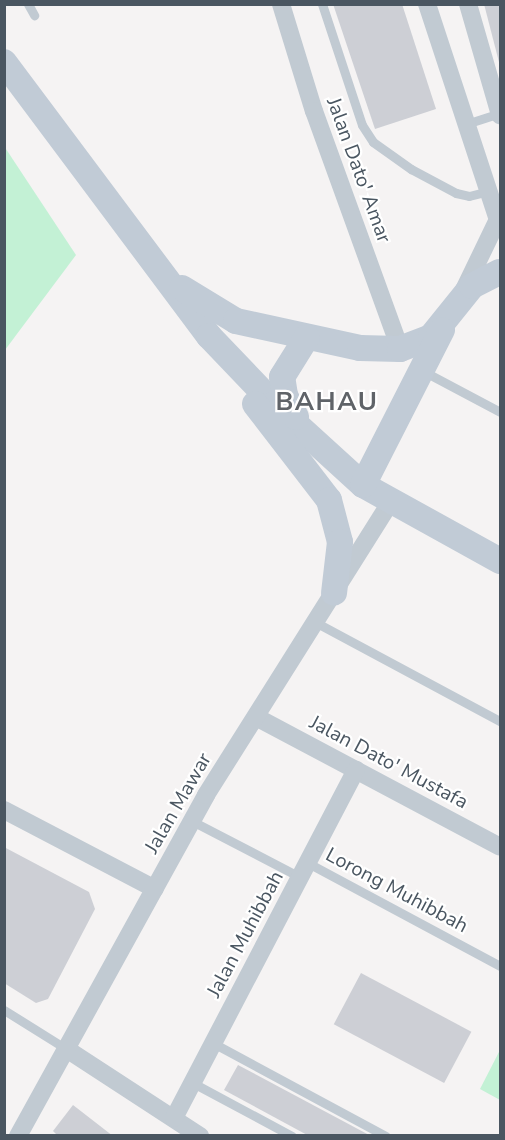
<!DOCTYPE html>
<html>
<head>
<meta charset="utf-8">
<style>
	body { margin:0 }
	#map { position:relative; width:505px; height:1140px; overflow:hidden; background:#f5f3f3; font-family:"Nunito Sans",sans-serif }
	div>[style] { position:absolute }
	.green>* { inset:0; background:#c3f1d5 }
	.building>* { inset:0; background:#cdcfd5; transform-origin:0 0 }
	.lane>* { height:9px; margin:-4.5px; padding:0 4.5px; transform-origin:4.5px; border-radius:4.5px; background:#c1cad2 }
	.street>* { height:18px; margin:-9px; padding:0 9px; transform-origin:9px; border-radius:9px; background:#c1cad2 }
	.secondary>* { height:26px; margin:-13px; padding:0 13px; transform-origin:13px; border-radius:13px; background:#c1cbd6 }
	span { translate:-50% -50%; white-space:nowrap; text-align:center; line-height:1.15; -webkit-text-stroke:4.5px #fff; paint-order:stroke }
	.street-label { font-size:20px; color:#4a5661 }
	.district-label { font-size:26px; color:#5f6368; font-weight:700; letter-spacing:1.5px }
	.frame { position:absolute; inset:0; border:6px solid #4a5661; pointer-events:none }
</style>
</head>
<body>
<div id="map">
	<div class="green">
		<i style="clip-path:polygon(4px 146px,76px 255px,5px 350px,4px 350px)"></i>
		<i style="clip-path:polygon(500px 1050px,500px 1100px,480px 1089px)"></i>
	</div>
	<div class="building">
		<i style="clip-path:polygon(333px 4px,402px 4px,436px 109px,375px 129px)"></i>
		<i style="clip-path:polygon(484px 4px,500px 4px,500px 66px)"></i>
		<i style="clip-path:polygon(4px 847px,89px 892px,95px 909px,48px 999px,36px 1003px,4px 983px)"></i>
		<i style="left:361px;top:973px;width:125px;height:58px;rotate:28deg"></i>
		<i style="clip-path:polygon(238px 1065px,371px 1136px,309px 1136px,224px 1090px)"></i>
		<i style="clip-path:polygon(73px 1105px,113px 1136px,58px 1136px,53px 1131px)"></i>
	</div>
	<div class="lane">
		<i style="left:28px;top:4px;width:13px;rotate:61deg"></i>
		<i style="left:322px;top:4px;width:127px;rotate:71.7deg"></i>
		<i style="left:362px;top:125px;width:20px;rotate:57deg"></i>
		<i style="left:373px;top:142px;width:47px;rotate:35.4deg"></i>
		<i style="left:411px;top:169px;width:51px;rotate:28.1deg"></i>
		<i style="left:456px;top:193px;width:13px;rotate:13deg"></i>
		<i style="left:469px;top:196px;width:21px;rotate:-14deg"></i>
		<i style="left:466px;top:124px;width:35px;rotate:-18deg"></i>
		<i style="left:423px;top:371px;width:87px;rotate:28deg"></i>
		<i style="left:315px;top:622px;width:210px;rotate:28.2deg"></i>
		<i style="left:192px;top:821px;width:122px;rotate:27.4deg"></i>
		<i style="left:308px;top:863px;width:218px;rotate:28.2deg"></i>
		<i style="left:4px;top:1010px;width:75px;rotate:32deg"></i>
		<i style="left:213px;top:1043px;width:196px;rotate:28.3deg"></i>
		<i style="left:193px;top:1083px;width:112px;rotate:28.2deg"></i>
	</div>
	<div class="street">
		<i style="left:281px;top:4px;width:112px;rotate:72.9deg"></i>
		<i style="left:314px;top:111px;width:253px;rotate:70.1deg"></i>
		<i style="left:427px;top:4px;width:227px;rotate:71.8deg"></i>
		<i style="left:468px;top:4px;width:116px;rotate:73.9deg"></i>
		<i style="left:463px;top:292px;width:85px;rotate:-64.3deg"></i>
		<i style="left:256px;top:717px;width:276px;rotate:28deg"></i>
		<i style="left:4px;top:810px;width:170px;rotate:27.6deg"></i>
		<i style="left:68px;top:1050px;width:158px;rotate:33.1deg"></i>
		<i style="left:174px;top:1118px;width:393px;rotate:-62.4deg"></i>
		<i style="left:18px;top:1136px;width:389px;rotate:-61.1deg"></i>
		<i style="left:206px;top:795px;width:347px;rotate:-57.8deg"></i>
	</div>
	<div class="secondary">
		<i style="left:4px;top:62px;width:342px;rotate:53.2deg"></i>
		<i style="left:209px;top:336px;width:94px;rotate:46.3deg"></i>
		<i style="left:274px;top:404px;width:120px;rotate:42.3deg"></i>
		<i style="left:363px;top:485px;width:157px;rotate:29deg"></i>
		<i style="left:182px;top:288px;width:63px;rotate:31.4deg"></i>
		<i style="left:236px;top:321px;width:127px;rotate:12.3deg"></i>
		<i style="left:360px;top:348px;width:40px;rotate:1.4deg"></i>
		<i style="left:400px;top:349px;width:33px;rotate:-21deg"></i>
		<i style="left:431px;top:337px;width:65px;rotate:-51.2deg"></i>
		<i style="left:472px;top:286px;width:31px;rotate:-27deg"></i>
		<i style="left:255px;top:404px;width:121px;rotate:52.4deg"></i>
		<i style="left:329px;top:500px;width:43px;rotate:75.3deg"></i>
		<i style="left:340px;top:542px;width:51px;rotate:96.7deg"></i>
		<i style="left:296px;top:417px;width:25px;rotate:-117deg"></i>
		<i style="left:285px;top:395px;width:18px;rotate:-99deg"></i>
		<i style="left:282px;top:377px;width:47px;rotate:-58deg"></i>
		<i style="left:363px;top:485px;width:174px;rotate:-63deg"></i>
	</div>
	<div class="street-label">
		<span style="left:359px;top:170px;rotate:70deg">Jalan Dato' Amar</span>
		<span style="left:389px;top:762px;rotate:28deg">Jalan Dato' Mustafa</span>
		<span style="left:178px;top:803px;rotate:-60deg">Jalan Mawar</span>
		<span style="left:397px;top:890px;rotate:28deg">Lorong Muhibbah</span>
		<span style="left:245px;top:934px;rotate:-62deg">Jalan Muhibbah</span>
	</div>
	<div class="district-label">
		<span style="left:327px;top:402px">BAHAU</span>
	</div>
	<div class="frame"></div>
</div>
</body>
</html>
